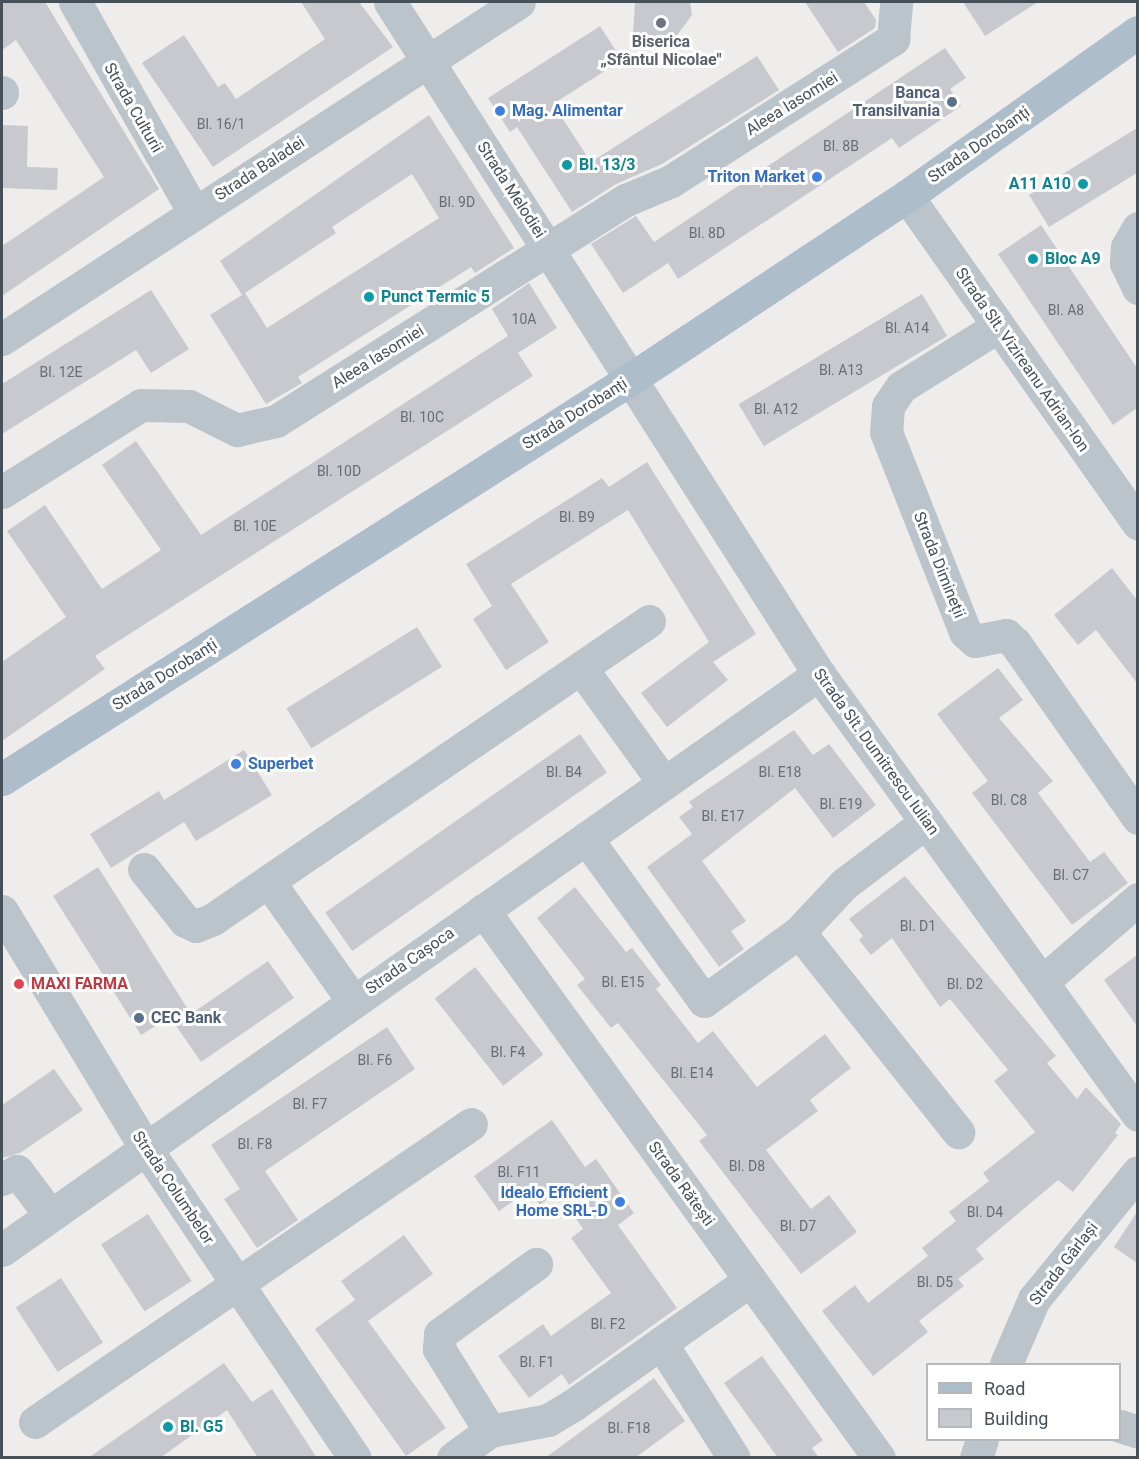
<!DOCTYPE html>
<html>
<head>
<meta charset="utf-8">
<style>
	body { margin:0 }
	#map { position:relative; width:1139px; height:1459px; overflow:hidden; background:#efecec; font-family:Roboto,sans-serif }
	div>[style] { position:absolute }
	.building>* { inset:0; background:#c7c9cf; transform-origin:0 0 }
	.minor>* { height:33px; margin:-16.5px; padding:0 16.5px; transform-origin:16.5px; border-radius:16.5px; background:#bbc4cb }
	.major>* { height:33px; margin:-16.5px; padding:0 16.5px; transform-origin:16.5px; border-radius:16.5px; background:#adbdca }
	.dots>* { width:16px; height:16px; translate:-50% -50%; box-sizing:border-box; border:3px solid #fff; border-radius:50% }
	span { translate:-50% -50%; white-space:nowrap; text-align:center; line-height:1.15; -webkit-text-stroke:6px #fff; paint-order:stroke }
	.number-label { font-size:14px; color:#666e76 }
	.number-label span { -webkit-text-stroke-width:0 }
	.worship-label { font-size:16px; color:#5b616d; font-weight:700 }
	.service-label { font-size:16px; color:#4e5e75; font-weight:700 }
	.right { translate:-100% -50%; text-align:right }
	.left { translate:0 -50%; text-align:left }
	.street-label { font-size:16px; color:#465058 }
	.shop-label { font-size:16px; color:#366cbe; font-weight:700 }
	.culture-label { font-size:16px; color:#0d838f; font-weight:700 }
	.health-label { font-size:16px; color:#be3a42; font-weight:700 }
	.frame { position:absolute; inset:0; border:3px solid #465058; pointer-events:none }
	.legend { position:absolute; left:926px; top:1363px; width:195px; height:78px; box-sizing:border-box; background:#fff; border:2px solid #b5b9bc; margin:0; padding:8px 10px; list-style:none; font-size:18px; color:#465058 }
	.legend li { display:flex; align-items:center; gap:12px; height:30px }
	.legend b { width:30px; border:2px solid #b5b9bc }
</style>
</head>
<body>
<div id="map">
	<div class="building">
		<i style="clip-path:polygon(2px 2px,45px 2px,159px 189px,2px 296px,2px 246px,104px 177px,16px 40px,2px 50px)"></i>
		<i style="clip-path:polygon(301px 2px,359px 2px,393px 47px,213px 167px,142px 63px,184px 35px,218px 87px,225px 83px,236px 99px,325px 39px)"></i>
		<i style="clip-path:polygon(635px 2px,690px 2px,692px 15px,675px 38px,659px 41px,633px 34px)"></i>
		<i style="clip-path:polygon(805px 2px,864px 2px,876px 20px,875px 28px,838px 52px)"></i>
		<i style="clip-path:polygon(963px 2px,1038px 2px,985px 36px)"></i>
		<i style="clip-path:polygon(600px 26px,622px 60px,553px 104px,591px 162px,757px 56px,779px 90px,662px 164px,616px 184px,572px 212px,517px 127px,510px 132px,488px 98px)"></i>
		<i style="clip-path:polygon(945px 48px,966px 78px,950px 89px,961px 106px,899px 148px,892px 138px,678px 279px,668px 263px,623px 293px,591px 244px,636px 216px,654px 242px)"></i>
		<i style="clip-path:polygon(429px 115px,514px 248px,475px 273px,471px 267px,298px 377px,302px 383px,266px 404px,210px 315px,245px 293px,267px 328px,439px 218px,412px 174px,332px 227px,336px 233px,242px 295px,220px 261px)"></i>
		<i style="clip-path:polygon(2px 125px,28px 126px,27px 167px,58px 168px,57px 190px,2px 188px)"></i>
		<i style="clip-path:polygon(1137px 128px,1137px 173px,1049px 227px,1029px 195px)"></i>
		<i style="clip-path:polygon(1041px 225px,1137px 368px,1137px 408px,1113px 425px,998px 254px)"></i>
		<i style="clip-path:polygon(529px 283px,557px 328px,518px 353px,533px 376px,95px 656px,105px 669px,2px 741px,2px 662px,66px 617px,7px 531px,45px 505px,102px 589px,161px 550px,102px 465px,136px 441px,201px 535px,508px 336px,492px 309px)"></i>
		<i style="clip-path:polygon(151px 290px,189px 349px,151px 373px,136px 350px,2px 434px,2px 384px)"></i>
		<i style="left:922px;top:294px;width:49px;height:214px;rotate:59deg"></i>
		<i style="clip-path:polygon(647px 462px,756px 634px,713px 662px,728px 680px,667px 727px,641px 693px,709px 642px,628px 510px,511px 584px,549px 642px,506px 670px,473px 619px,492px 606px,466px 564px,602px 478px,609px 487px)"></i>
		<i style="clip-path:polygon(1112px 568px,1137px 600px,1137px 683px,1096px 630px,1078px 645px,1054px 615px)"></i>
		<i style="left:417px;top:627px;width:47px;height:154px;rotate:58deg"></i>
		<i style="clip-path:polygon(998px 668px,1023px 700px,999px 718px,1053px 781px,1038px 793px,1090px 862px,1104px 852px,1128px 883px,1072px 925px,972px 793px,988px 781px,937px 714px)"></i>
		<i style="clip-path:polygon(794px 730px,813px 755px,829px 744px,876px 805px,833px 838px,795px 788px,702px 861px,746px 921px,731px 931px,744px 949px,719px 967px,647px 867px,692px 834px,679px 817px,693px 807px,689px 802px)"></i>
		<i style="left:580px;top:734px;width:47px;height:311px;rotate:55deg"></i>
		<i style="clip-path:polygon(244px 750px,272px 795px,196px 841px,184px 822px,111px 868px,90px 834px,159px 791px,164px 800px)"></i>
		<i style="clip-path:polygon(98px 867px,191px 1014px,268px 961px,294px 998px,201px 1062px,170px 1017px,141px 1035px,53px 896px)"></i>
		<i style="clip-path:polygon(905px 876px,1056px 1056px,1047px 1063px,1077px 1099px,1086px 1087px,1121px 1124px,1115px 1133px,1118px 1135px,1073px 1192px,1058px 1180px,976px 1249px,984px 1259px,958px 1279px,964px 1286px,919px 1321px,928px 1332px,873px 1376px,822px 1311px,855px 1285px,868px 1303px,928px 1256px,922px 1248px,956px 1221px,949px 1212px,989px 1181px,983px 1173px,1035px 1132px,994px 1081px,1008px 1070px,950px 999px,940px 1007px,892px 938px,871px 955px,859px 940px,863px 936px,849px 919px)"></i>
		<i style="clip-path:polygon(575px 887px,626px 952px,632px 948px,661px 985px,656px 989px,698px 1043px,713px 1031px,757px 1087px,825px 1034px,851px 1068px,810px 1100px,818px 1111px,766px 1150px,811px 1209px,829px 1195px,857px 1232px,801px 1274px,699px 1141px,707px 1135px,618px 1023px,611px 1028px,577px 985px,585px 979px,537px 918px)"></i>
		<i style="clip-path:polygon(1137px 955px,1137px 1026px,1104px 980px)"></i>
		<i style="left:475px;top:967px;width:111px;height:51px;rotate:52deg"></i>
		<i style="clip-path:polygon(387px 1027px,415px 1069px,265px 1171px,298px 1220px,257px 1248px,224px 1199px,240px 1189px,211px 1145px)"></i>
		<i style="clip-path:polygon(54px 1069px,83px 1110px,20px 1153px,2px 1158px,2px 1105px)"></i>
		<i style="clip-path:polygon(552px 1120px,585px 1167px,596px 1159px,634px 1213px,618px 1225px,677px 1308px,569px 1385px,562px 1374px,529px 1398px,498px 1356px,543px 1324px,551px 1336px,611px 1293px,571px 1238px,583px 1229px,558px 1192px,540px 1205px,529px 1190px,499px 1211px,474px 1176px)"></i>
		<i style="clip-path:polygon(1137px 1212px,1137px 1263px,1114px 1247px)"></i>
		<i style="left:148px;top:1214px;width:80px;height:56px;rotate:57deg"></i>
		<i style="clip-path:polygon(404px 1235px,433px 1274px,368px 1321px,446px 1428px,406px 1456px,315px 1329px,355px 1300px,341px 1281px)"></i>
		<i style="left:61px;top:1278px;width:77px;height:54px;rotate:57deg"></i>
		<i style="clip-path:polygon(762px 1356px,823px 1440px,812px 1448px,819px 1458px,778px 1458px,724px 1383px)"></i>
		<i style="clip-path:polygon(224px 1363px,252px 1402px,272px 1389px,317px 1458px,258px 1458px,227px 1410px,160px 1458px,88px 1458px)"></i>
		<i style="clip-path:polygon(654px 1378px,685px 1421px,635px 1458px,545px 1458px)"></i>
	</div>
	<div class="minor">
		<i style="left:75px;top:2px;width:241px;rotate:60.5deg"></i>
		<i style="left:390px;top:2px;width:797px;rotate:57.45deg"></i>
		<i style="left:819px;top:674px;width:544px;rotate:54.12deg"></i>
		<i style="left:2px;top:93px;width:1px;rotate:-90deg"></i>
		<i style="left:907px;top:196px;width:401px;rotate:54.8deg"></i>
		<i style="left:1138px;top:228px;width:22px;rotate:120deg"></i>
		<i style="left:1127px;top:247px;width:16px;rotate:94deg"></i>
		<i style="left:1126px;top:263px;width:28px;rotate:64deg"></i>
		<i style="left:997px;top:327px;width:113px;rotate:148deg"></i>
		<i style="left:901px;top:387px;width:23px;rotate:124deg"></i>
		<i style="left:888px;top:406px;width:26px;rotate:94deg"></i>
		<i style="left:886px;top:432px;width:215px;rotate:68.4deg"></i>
		<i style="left:965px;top:632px;width:13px;rotate:42deg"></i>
		<i style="left:975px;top:641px;width:32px;rotate:-11deg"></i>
		<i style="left:1006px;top:635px;width:12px;rotate:42deg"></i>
		<i style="left:1015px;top:643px;width:214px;rotate:54.9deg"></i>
		<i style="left:2px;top:339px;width:617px;rotate:-33.1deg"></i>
		<i style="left:2px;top:492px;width:164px;rotate:-32deg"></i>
		<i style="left:141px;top:405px;width:48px;rotate:1.2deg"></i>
		<i style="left:189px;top:406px;width:54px;rotate:26.6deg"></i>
		<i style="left:237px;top:430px;width:40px;rotate:-13deg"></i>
		<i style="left:276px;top:421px;width:414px;rotate:-32.3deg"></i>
		<i style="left:626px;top:200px;width:49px;rotate:-22.9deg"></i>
		<i style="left:671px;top:181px;width:264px;rotate:-32.6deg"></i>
		<i style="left:893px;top:39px;width:37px;rotate:-85deg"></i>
		<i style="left:581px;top:668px;width:142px;rotate:54.2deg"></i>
		<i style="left:586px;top:838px;width:201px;rotate:54.1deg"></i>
		<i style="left:704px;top:1001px;width:117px;rotate:-36deg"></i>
		<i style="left:799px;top:932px;width:256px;rotate:51.5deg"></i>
		<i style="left:144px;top:869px;width:66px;rotate:51.7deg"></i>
		<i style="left:185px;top:921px;width:12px;rotate:24deg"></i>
		<i style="left:196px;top:926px;width:18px;rotate:-22deg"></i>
		<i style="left:213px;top:919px;width:528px;rotate:-34.35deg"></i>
		<i style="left:269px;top:882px;width:146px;rotate:54.8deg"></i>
		<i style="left:483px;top:910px;width:676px;rotate:54.15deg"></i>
		<i style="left:2px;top:911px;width:276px;rotate:58.8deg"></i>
		<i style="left:145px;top:1147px;width:375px;rotate:56deg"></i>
		<i style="left:799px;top:932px;width:66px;rotate:-46.8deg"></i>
		<i style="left:844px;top:884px;width:103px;rotate:-37.1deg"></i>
		<i style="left:1042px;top:982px;width:127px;rotate:-40.8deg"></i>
		<i style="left:2px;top:1179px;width:17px;rotate:-28deg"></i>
		<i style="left:17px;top:1171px;width:55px;rotate:53.1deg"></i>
		<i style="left:2px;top:1250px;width:1000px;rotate:-35.18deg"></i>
		<i style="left:661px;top:1343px;width:136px;rotate:57.6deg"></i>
		<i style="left:1006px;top:1364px;width:71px;rotate:-66.7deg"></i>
		<i style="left:1034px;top:1299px;width:164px;rotate:-50.7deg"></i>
		<i style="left:35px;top:1422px;width:528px;rotate:-34.35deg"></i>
		<i style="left:1120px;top:1426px;width:19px;rotate:18deg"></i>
		<i style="left:490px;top:1431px;width:97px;rotate:-121.9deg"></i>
		<i style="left:439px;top:1349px;width:15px;rotate:-86deg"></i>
		<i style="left:440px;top:1334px;width:119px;rotate:-36.1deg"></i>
		<i style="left:453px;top:1458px;width:46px;rotate:-36.1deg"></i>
		<i style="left:490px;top:1431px;width:59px;rotate:-10.7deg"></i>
		<i style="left:548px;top:1420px;width:29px;rotate:-31deg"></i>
		<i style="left:573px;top:1405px;width:217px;rotate:-35.2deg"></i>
		<i style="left:976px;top:1458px;width:19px;rotate:-72deg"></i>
	</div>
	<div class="major">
		<i style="left:2px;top:779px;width:747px;rotate:-32.48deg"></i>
		<i style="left:632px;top:378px;width:330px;rotate:-33.5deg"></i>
		<i style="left:907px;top:196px;width:283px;rotate:-35.4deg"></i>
	</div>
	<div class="dots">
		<i style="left:661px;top:23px;background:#6b7280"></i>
		<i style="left:952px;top:102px;background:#5c6f8a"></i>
		<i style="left:500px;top:111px;background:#3f7fe0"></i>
		<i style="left:567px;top:165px;background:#0f9aa8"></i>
		<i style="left:817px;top:177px;background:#3f7fe0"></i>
		<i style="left:1083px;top:184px;background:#0f9aa8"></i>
		<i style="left:1033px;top:259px;background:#0f9aa8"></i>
		<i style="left:369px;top:297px;background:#0f9aa8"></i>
		<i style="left:236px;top:764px;background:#3f7fe0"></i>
		<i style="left:19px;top:984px;background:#e0444e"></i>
		<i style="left:139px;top:1018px;background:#5c6f8a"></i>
		<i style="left:620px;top:1202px;background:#3f7fe0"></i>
		<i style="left:168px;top:1427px;background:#0f9aa8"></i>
	</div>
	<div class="number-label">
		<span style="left:221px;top:124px">Bl. 16/1</span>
		<span style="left:841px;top:146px">Bl. 8B</span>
		<span style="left:457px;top:202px">Bl. 9D</span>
		<span style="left:707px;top:233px">Bl. 8D</span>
		<span style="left:1066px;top:310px">Bl. A8</span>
		<span style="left:524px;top:319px">10A</span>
		<span style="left:907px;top:328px">Bl. A14</span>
		<span style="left:841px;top:370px">Bl. A13</span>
		<span style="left:61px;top:372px">Bl. 12E</span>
		<span style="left:776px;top:409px">Bl. A12</span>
		<span style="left:422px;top:417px">Bl. 10C</span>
		<span style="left:339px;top:471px">Bl. 10D</span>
		<span style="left:577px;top:517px">Bl. B9</span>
		<span style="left:255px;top:526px">Bl. 10E</span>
		<span style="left:564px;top:772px">Bl. B4</span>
		<span style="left:780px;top:772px">Bl. E18</span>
		<span style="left:1009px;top:800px">Bl. C8</span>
		<span style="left:841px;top:804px">Bl. E19</span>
		<span style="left:723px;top:816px">Bl. E17</span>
		<span style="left:1071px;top:875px">Bl. C7</span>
		<span style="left:918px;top:926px">Bl. D1</span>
		<span style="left:623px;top:982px">Bl. E15</span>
		<span style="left:965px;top:984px">Bl. D2</span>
		<span style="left:508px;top:1052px">Bl. F4</span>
		<span style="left:375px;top:1060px">Bl. F6</span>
		<span style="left:692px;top:1073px">Bl. E14</span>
		<span style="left:310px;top:1104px">Bl. F7</span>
		<span style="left:255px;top:1144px">Bl. F8</span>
		<span style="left:747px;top:1166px">Bl. D8</span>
		<span style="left:519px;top:1172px">Bl. F11</span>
		<span style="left:985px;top:1212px">Bl. D4</span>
		<span style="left:798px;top:1226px">Bl. D7</span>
		<span style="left:935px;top:1282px">Bl. D5</span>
		<span style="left:608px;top:1324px">Bl. F2</span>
		<span style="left:537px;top:1362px">Bl. F1</span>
		<span style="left:629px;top:1428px">Bl. F18</span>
	</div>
	<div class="worship-label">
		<span style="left:661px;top:51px">Biserica<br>„Sfântul Nicolae"</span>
	</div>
	<div class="service-label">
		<span class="right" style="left:940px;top:102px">Banca<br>Transilvania</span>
		<span class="left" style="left:151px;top:1018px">CEC Bank</span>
	</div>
	<div class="street-label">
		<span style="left:792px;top:104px;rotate:-32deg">Aleea Iasomiei</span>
		<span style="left:133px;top:108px;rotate:60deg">Strada Culturii</span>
		<span style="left:979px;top:145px;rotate:-35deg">Strada Dorobanți</span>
		<span style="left:260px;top:169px;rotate:-33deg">Strada Baladei</span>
		<span style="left:511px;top:190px;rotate:57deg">Strada Melodiei</span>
		<span style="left:378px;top:357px;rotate:-32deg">Aleea Iasomiei</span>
		<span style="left:1022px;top:360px;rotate:55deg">Strada Slt. Vizireanu Adrian-Ion</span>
		<span style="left:575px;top:414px;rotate:-32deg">Strada Dorobanți</span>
		<span style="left:939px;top:565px;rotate:68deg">Strada Dimineții</span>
		<span style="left:165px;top:675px;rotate:-32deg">Strada Dorobanți</span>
		<span style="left:876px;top:752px;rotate:54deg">Strada Slt. Dumitrescu Iulian</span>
		<span style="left:410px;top:961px;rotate:-35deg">Strada Cașoca</span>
		<span style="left:681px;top:1184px;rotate:54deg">Strada Rătești</span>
		<span style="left:173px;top:1188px;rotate:56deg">Strada Columbelor</span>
		<span style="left:1064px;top:1264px;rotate:-52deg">Strada Gârlași</span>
	</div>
	<div class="shop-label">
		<span class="left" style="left:512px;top:111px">Mag. Alimentar</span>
		<span class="right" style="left:805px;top:177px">Triton Market</span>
		<span class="left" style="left:248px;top:764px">Superbet</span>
		<span class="right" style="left:608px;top:1202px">Idealo Efficient<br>Home SRL-D</span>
	</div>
	<div class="culture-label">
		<span class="left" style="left:579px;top:165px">Bl. 13/3</span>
		<span class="right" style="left:1071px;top:184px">A11 A10</span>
		<span class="left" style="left:1045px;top:259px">Bloc A9</span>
		<span class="left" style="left:381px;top:297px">Punct Termic 5</span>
		<span class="left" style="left:180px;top:1427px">Bl. G5</span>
	</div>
	<div class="health-label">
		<span class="left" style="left:31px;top:984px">MAXI FARMA</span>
	</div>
	<div class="frame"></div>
	<ul class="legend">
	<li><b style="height:8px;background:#adbdca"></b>Road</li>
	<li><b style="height:16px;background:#c7c9cf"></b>Building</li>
	</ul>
</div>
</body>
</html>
